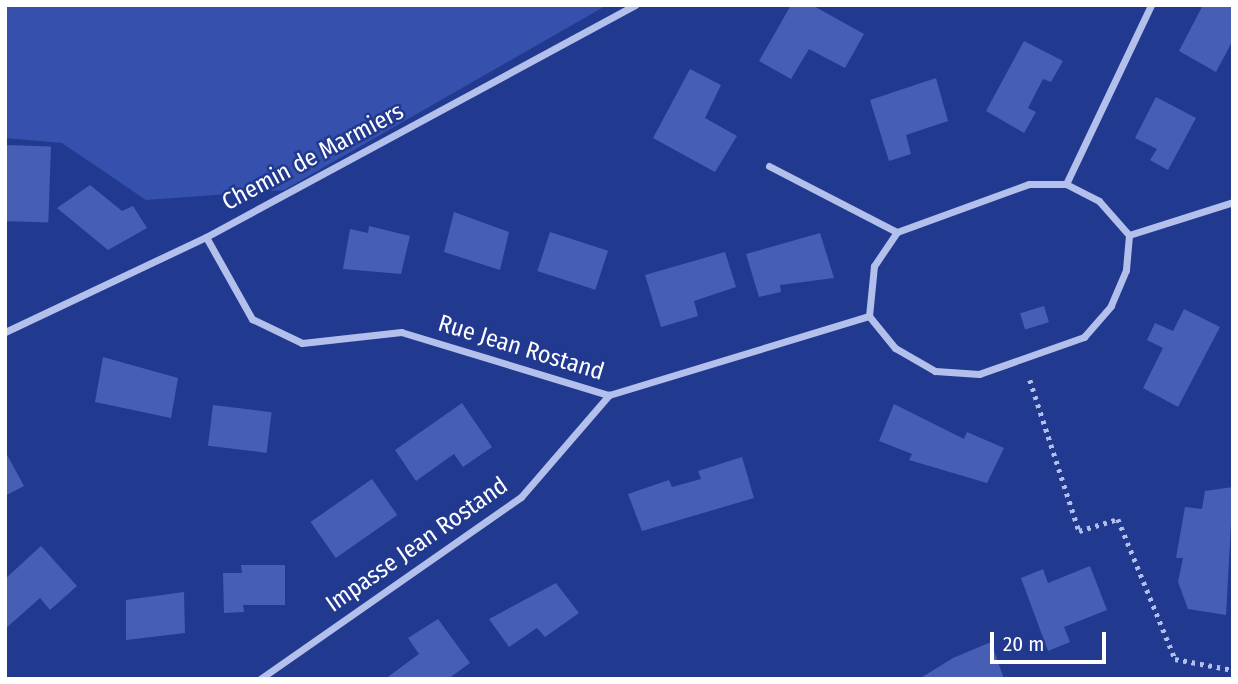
<!DOCTYPE html>
<html>
<head>
<meta charset="utf-8">
<style>
	body { margin:0 }
	#map { position:relative; width:1238px; height:684px; overflow:hidden; background:#223990; font-family:"Fira Sans Condensed",sans-serif }
	div>[style] { position:absolute }
	.green>* { inset:0; background:#3651ad }
	.building>* { inset:0; background:#465fb5; transform-origin:0 0 }
	.path>* { height:4.5px; margin-top:-2.25px; transform-origin:0; background:repeating-linear-gradient(90deg,#b3c0ec 0 3.5px,transparent 0 8.5px) }
	.street>* { height:7px; margin:-3.5px; padding:0 3.5px; transform-origin:3.5px; border-radius:3.5px; background:#b3c0ec }
	span { translate:-50% -50%; white-space:nowrap; text-align:center; line-height:1.15; -webkit-text-stroke:5px #223990; paint-order:stroke }
	.street-label { font-size:24px; color:#fff }
	.frame { position:absolute; inset:0; border:7px solid #fff; pointer-events:none }
	.scale { position:absolute; left:990px; top:632px; width:116px; height:32px; box-sizing:border-box; border:4px solid #fff; border-top:0; padding-left:9px; font-size:21px; line-height:24px; white-space:nowrap; color:#fff; -webkit-text-stroke:5px #223990; paint-order:stroke }
</style>
</head>
<body>
<div id="map">
	<div class="green">
		<i style="clip-path:polygon(5px 5px,607px 5px,284px 190px,146px 200px,62px 143px,5px 138px)"></i>
	</div>
	<div class="building">
		<i style="clip-path:polygon(791px 5px,812px 5px,864px 34px,845px 68px,809px 49px,791px 79px,759px 61px)"></i>
		<i style="clip-path:polygon(1203px 5px,1233px 5px,1233px 40px,1216px 72px,1179px 51px)"></i>
		<i style="clip-path:polygon(1024px 41px,1063px 61px,1051px 82px,1043px 79px,1028px 108px,1036px 112px,1024px 133px,986px 111px)"></i>
		<i style="clip-path:polygon(690px 69px,721px 85px,705px 118px,737px 136px,715px 172px,653px 138px)"></i>
		<i style="clip-path:polygon(936px 78px,948px 121px,906px 135px,911px 154px,889px 161px,870px 100px)"></i>
		<i style="clip-path:polygon(1156px 97px,1196px 118px,1168px 170px,1150px 160px,1157px 149px,1135px 138px)"></i>
		<i style="left:5px;top:145px;width:46px;height:76px;rotate:2deg"></i>
		<i style="clip-path:polygon(90px 185px,122px 211px,133px 206px,147px 228px,108px 250px,57px 208px)"></i>
		<i style="clip-path:polygon(454px 212px,509px 232px,500px 270px,444px 252px)"></i>
		<i style="clip-path:polygon(369px 226px,410px 236px,401px 274px,343px 269px,350px 229px,368px 233px)"></i>
		<i style="left:550px;top:232px;width:61px;height:41px;rotate:18deg"></i>
		<i style="clip-path:polygon(820px 233px,834px 278px,780px 285px,781px 292px,759px 297px,746px 254px)"></i>
		<i style="clip-path:polygon(725px 252px,736px 287px,694px 301px,698px 316px,661px 327px,645px 275px)"></i>
		<i style="left:1044px;top:306px;width:17px;height:25px;rotate:73deg"></i>
		<i style="clip-path:polygon(1184px 309px,1220px 327px,1178px 407px,1143px 388px,1163px 348px,1147px 340px,1155px 323px,1173px 331px)"></i>
		<i style="clip-path:polygon(103px 357px,178px 378px,171px 418px,95px 402px)"></i>
		<i style="clip-path:polygon(462px 403px,492px 447px,463px 467px,454px 454px,416px 481px,395px 450px)"></i>
		<i style="clip-path:polygon(894px 404px,964px 439px,967px 432px,1004px 448px,987px 483px,909px 460px,912px 454px,879px 441px)"></i>
		<i style="left:213px;top:405px;width:59px;height:41px;rotate:7deg"></i>
		<i style="clip-path:polygon(5px 451px,24px 486px,5px 496px)"></i>
		<i style="clip-path:polygon(742px 457px,754px 498px,642px 531px,628px 494px,669px 480px,672px 487px,701px 479px,698px 471px)"></i>
		<i style="left:372px;top:479px;width:44px;height:75px;rotate:55deg"></i>
		<i style="clip-path:polygon(1233px 487px,1226px 615px,1188px 609px,1178px 582px,1183px 558px,1176px 558px,1185px 507px,1202px 509px,1205px 491px)"></i>
		<i style="clip-path:polygon(41px 546px,77px 586px,50px 610px,40px 598px,5px 629px,5px 579px)"></i>
		<i style="clip-path:polygon(241px 565px,285px 565px,285px 605px,243px 605px,244px 612px,224px 613px,223px 573px,242px 573px)"></i>
		<i style="clip-path:polygon(1090px 566px,1107px 610px,1064px 627px,1070px 642px,1048px 651px,1021px 578px,1043px 569px,1048px 583px)"></i>
		<i style="clip-path:polygon(556px 583px,579px 613px,545px 637px,537px 628px,509px 647px,489px 619px)"></i>
		<i style="clip-path:polygon(184px 592px,185px 633px,126px 640px,126px 600px)"></i>
		<i style="clip-path:polygon(438px 619px,470px 663px,448px 679px,385px 679px,419px 654px,408px 638px)"></i>
		<i style="clip-path:polygon(991px 642px,1004px 679px,919px 679px,953px 658px)"></i>
	</div>
	<div class="path">
		<i style="left:1030px;top:380px;width:159px;rotate:72deg"></i>
		<i style="left:1079px;top:531px;width:41px;rotate:-17.1deg"></i>
		<i style="left:1118px;top:519px;width:151px;rotate:67.8deg"></i>
		<i style="left:1175px;top:659px;width:59px;rotate:10.7deg"></i>
	</div>
	<div class="street">
		<i style="left:769px;top:166px;width:144px;rotate:27.3deg"></i>
		<i style="left:897px;top:232px;width:140px;rotate:-20deg"></i>
		<i style="left:1029px;top:184px;width:37px"></i>
		<i style="left:1066px;top:184px;width:37px;rotate:27deg"></i>
		<i style="left:1099px;top:201px;width:45px;rotate:48.6deg"></i>
		<i style="left:1129px;top:235px;width:35px;rotate:95deg"></i>
		<i style="left:1126px;top:270px;width:39px;rotate:113deg"></i>
		<i style="left:1111px;top:306px;width:41px;rotate:131.1deg"></i>
		<i style="left:1084px;top:337px;width:111px;rotate:160.6deg"></i>
		<i style="left:979px;top:374px;width:44px;rotate:-176.1deg"></i>
		<i style="left:935px;top:371px;width:46px;rotate:-150.1deg"></i>
		<i style="left:895px;top:348px;width:41px;rotate:-129.1deg"></i>
		<i style="left:869px;top:316px;width:50px;rotate:-84.3deg"></i>
		<i style="left:874px;top:266px;width:41px;rotate:-55.9deg"></i>
		<i style="left:1066px;top:184px;width:198px;rotate:-64.6deg"></i>
		<i style="left:1129px;top:235px;width:109px;rotate:-17.6deg"></i>
		<i style="left:206px;top:237px;width:94px;rotate:60.7deg"></i>
		<i style="left:252px;top:319px;width:55px;rotate:25.6deg"></i>
		<i style="left:302px;top:343px;width:100px;rotate:-6.3deg"></i>
		<i style="left:401px;top:332px;width:217px;rotate:16.9deg"></i>
		<i style="left:609px;top:395px;width:272px;rotate:-16.9deg"></i>
		<i style="left:5px;top:332px;width:222px;rotate:-25.3deg"></i>
		<i style="left:206px;top:237px;width:488px;rotate:-28.4deg"></i>
		<i style="left:260px;top:679px;width:318px;rotate:-34.9deg"></i>
		<i style="left:521px;top:497px;width:135px;rotate:-49.2deg"></i>
	</div>
	<div class="street-label">
		<span style="left:313px;top:157px;rotate:-28deg">Chemin de Marmiers</span>
		<span style="left:521px;top:348px;rotate:17deg">Rue Jean Rostand</span>
		<span style="left:417px;top:545px;rotate:-35deg">Impasse Jean Rostand</span>
	</div>
	<div class="frame"></div>
	<div class="scale">20 m</div>
</div>
</body>
</html>
